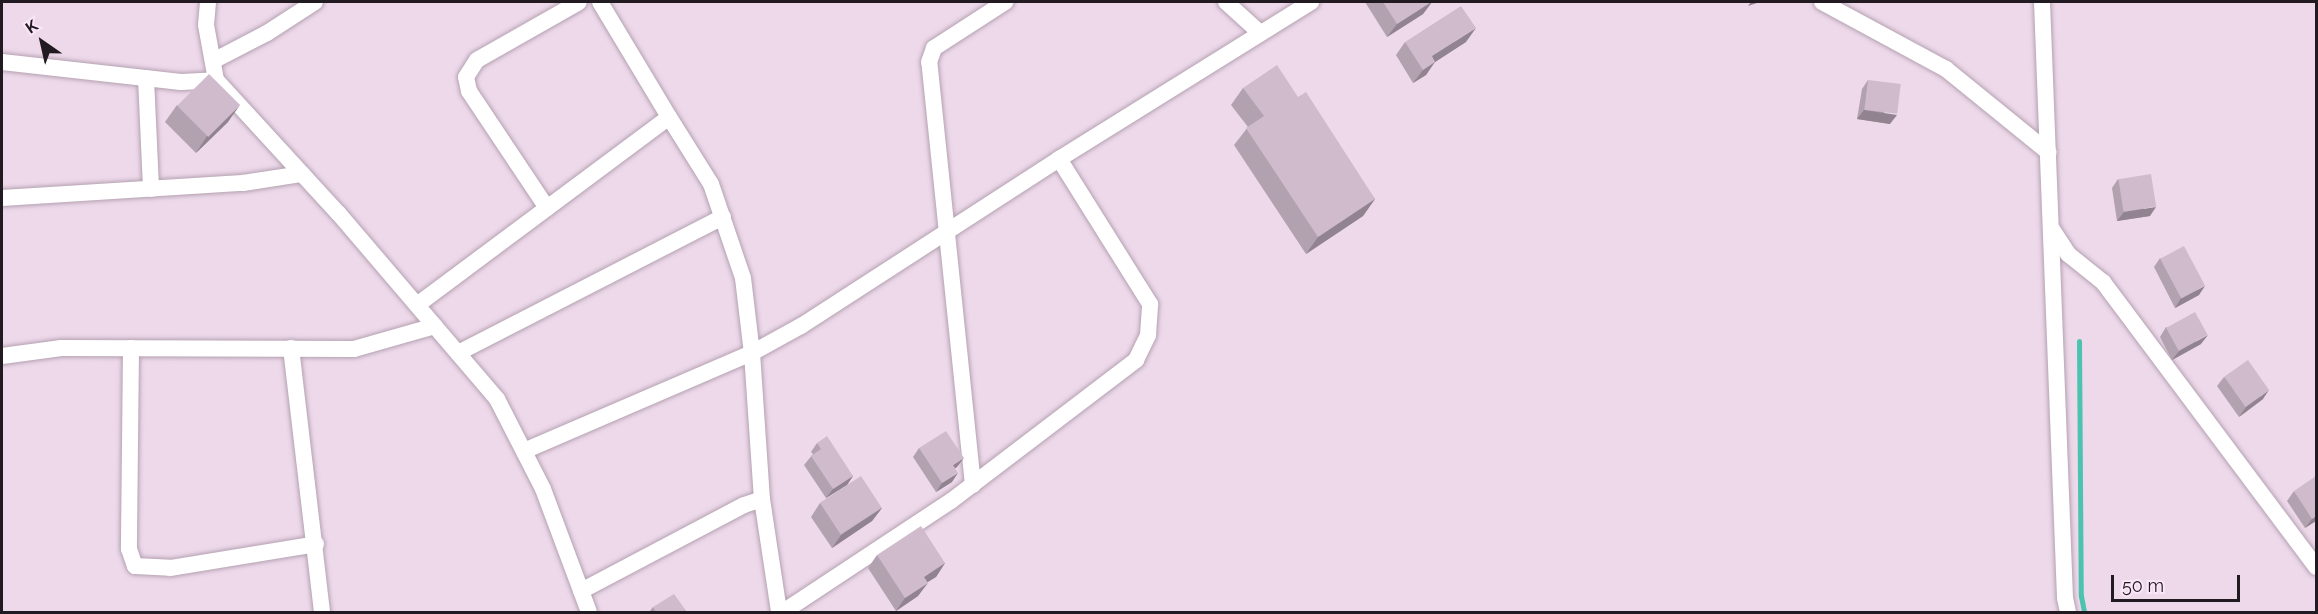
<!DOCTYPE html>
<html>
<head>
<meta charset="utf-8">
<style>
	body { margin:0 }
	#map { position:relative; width:2318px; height:614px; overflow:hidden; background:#edd9ea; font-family:Raleway,sans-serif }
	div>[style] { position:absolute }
	.stream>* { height:5px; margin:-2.5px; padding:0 2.5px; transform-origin:2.5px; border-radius:2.5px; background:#4cc3ae }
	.roads { filter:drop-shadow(0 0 2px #b4a1b1) drop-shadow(0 0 2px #b4a1b1) }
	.minor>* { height:16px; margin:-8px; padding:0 8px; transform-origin:8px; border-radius:8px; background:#fff }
	.wall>* { inset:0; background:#b2a1af }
	.shaded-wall>* { inset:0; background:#91838f }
	.building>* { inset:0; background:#cfbbcc; transform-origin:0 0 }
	span { translate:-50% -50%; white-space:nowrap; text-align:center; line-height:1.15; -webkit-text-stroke:5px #fbe6f7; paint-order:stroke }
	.frame { position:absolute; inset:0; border:3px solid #211a20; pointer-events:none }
	.north { position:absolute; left:12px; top:12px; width:60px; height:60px; -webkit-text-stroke:4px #fbe6f7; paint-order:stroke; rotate:326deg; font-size:16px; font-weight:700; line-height:24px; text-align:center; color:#211a20 }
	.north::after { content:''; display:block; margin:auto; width:21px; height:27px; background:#211a20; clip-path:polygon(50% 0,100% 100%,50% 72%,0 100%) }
	.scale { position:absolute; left:2111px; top:575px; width:129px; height:27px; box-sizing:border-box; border:3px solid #211a20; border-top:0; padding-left:8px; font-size:18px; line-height:21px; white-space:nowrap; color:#211a20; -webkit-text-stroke:4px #fbe6f7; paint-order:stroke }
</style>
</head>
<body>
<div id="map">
	<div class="stream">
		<i style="left:2079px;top:341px;width:255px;rotate:89.6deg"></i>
		<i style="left:2081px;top:596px;width:16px;rotate:79deg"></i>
	</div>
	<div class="roads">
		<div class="minor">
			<i style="left:208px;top:2px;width:23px;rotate:95deg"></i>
			<i style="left:206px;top:25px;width:56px;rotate:79.7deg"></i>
			<i style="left:216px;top:80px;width:182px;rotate:47.5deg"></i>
			<i style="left:339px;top:214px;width:243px;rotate:49.5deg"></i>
			<i style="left:497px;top:399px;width:101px;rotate:62.9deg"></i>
			<i style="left:543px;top:489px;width:131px;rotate:69.5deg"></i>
			<i style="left:1226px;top:2px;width:45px;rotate:42.3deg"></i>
			<i style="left:1822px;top:2px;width:141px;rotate:28.4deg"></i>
			<i style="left:1946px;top:69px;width:132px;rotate:39.1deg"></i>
			<i style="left:2042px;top:2px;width:596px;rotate:87.79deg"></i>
			<i style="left:2065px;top:598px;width:14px;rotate:78deg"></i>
			<i style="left:213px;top:61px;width:61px;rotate:-27.4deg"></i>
			<i style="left:267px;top:33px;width:57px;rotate:-32.9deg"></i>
			<i style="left:2px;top:62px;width:180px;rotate:6.4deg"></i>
			<i style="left:181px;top:82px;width:35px;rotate:-3deg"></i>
			<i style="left:146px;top:78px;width:111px;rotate:87.4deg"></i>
			<i style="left:669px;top:117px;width:79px;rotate:57.9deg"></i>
			<i style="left:711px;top:184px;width:99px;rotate:71.2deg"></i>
			<i style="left:743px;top:278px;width:76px;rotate:83.2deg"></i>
			<i style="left:752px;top:353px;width:146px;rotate:86.1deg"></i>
			<i style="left:762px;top:499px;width:114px;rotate:81.4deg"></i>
			<i style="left:2px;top:198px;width:241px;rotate:-3.6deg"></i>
			<i style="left:243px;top:183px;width:60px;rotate:-8.7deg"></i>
			<i style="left:547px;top:208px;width:141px;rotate:-123.7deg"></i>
			<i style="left:469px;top:91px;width:14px;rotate:-102deg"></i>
			<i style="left:466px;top:77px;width:20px;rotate:-57deg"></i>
			<i style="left:477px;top:60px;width:117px;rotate:-29.6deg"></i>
			<i style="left:2052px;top:229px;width:30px;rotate:57deg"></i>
			<i style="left:2068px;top:254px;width:45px;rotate:38.7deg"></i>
			<i style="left:2103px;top:282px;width:356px;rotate:53.2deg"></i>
			<i style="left:417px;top:305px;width:314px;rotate:-36.7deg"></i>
			<i style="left:669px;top:117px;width:134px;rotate:-121deg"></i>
			<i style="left:131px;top:348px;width:201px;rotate:90.6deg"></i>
			<i style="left:129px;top:549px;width:18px;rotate:71deg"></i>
			<i style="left:135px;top:566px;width:35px;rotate:3deg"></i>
			<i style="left:170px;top:568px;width:148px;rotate:-9.3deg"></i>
			<i style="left:291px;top:348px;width:266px;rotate:83.3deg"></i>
			<i style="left:458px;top:353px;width:298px;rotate:-27.2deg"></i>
			<i style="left:2px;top:356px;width:60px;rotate:-7.7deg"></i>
			<i style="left:61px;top:348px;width:293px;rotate:0.2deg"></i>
			<i style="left:354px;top:349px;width:84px;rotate:-15.9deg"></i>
			<i style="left:524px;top:451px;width:248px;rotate:-23.3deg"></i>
			<i style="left:752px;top:353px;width:56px;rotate:-28.9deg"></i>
			<i style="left:801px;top:326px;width:307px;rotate:-32.9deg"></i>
			<i style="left:1059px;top:159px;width:297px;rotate:-31.9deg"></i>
			<i style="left:973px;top:485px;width:425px;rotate:-95.9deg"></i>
			<i style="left:929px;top:62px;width:15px;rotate:-70deg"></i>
			<i style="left:934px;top:48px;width:85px;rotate:-32.9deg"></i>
			<i style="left:581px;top:591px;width:184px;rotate:-27.8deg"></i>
			<i style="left:744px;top:505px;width:19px;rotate:-18deg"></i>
			<i style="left:783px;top:612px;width:201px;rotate:-33.5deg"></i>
			<i style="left:951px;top:501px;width:233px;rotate:-37.3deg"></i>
			<i style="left:1136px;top:360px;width:28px;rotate:-64deg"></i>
			<i style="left:1148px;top:335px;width:31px;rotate:-86deg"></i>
			<i style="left:1150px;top:304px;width:171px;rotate:-122.1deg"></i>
		</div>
	</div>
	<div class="wall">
		<i style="clip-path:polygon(1365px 2px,1432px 2px,1423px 14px,1387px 37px)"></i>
		<i style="clip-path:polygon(1405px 42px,1466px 42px,1435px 61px,1426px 75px,1413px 83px,1396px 55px)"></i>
		<i style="clip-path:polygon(1868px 80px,1890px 124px,1857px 119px,1862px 89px)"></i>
		<i style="clip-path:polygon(1243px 88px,1298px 97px,1375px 199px,1363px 216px,1306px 254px,1234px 145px,1248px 127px,1231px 105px)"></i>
		<i style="clip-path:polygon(177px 105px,228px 122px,196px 153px,165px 122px)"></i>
		<i style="clip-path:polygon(2118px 179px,2150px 216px,2117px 221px,2112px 188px)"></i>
		<i style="clip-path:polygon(2160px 258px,2199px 295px,2175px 308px,2154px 267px)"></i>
		<i style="clip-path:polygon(2166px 327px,2201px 344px,2172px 360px,2160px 337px)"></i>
		<i style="clip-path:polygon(2224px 377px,2263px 399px,2239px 417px,2217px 386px)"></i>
		<i style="clip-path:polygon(817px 443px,853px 476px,847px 485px,826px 498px,804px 465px,813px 454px,811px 452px)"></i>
		<i style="clip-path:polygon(919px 448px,957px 467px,955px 468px,952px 482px,936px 492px,913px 457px)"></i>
		<i style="clip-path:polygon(2294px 491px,2316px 521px,2305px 528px,2287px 501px)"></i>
		<i style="clip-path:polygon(820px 503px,882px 508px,872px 521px,832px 548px,811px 517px)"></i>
		<i style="clip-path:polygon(877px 555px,945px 563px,936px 577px,927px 582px,918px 596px,896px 611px,868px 568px)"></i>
		<i style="clip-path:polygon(653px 607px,687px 612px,649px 612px)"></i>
	</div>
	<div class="shaded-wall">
		<i style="clip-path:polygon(1432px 2px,1423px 14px,1387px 37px,1397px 24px)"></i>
		<i style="clip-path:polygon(1751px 2px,1760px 2px,1748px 6px)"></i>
		<i style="clip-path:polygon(1476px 28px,1466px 42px,1423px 70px,1432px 56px)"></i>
		<i style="clip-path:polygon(1435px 62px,1426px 75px,1413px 83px,1423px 70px)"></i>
		<i style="clip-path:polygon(240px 105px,228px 122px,196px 153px,207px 136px)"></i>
		<i style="clip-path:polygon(1864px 110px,1897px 115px,1890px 124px,1857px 119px)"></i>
		<i style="clip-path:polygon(1375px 199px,1363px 216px,1306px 254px,1318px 237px)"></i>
		<i style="clip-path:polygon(2156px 207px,2150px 216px,2117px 221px,2124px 212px)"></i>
		<i style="clip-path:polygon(2205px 286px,2199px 295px,2175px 308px,2181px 298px)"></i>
		<i style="clip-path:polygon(2208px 335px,2201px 344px,2172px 360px,2179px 351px)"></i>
		<i style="clip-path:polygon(2269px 390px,2263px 399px,2239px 417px,2246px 407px)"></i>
		<i style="clip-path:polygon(964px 458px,957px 467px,947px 474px,953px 465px)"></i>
		<i style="clip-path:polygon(958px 473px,952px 482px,936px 492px,942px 483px)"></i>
		<i style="clip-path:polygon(853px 476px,847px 485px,826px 498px,833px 489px)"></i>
		<i style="clip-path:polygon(882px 508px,872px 521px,832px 548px,841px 535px)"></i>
		<i style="clip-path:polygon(2316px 516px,2316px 521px,2305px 528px,2312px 519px)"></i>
		<i style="clip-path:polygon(945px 563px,936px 577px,915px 590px,924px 577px)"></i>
		<i style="clip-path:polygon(928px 583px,918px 596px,896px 611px,905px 598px)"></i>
	</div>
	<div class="building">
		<i style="clip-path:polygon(1383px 2px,1431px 2px,1397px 24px)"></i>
		<i style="clip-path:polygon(1461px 6px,1476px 28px,1432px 56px,1435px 62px,1423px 70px,1405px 42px)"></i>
		<i style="clip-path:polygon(1277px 65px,1298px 97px,1306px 92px,1375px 199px,1318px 237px,1246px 128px,1264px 116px,1243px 88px)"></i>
		<i style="left:209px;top:74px;width:44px;height:45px;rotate:45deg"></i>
		<i style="left:1868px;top:80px;width:33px;height:30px;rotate:7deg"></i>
		<i style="left:2151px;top:174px;width:33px;height:33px;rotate:81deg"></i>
		<i style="left:2184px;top:246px;width:45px;height:27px;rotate:62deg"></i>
		<i style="left:2195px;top:312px;width:26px;height:33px;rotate:61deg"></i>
		<i style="left:2248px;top:360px;width:37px;height:29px;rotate:55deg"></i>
		<i style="clip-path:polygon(946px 431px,964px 458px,953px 465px,958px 473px,942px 483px,919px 448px)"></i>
		<i style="clip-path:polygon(827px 436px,853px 476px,833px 489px,811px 456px,821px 449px,817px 443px)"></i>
		<i style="left:861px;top:476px;width:38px;height:49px;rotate:57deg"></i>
		<i style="clip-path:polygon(2316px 476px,2316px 516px,2312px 519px,2294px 491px)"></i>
		<i style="clip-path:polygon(921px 526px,945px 563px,924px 577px,928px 583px,905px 598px,877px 555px)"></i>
		<i style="clip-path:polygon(674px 594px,687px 612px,656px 612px,653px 607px)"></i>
	</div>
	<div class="frame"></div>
	<div class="north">K</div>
	<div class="scale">50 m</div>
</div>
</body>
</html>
